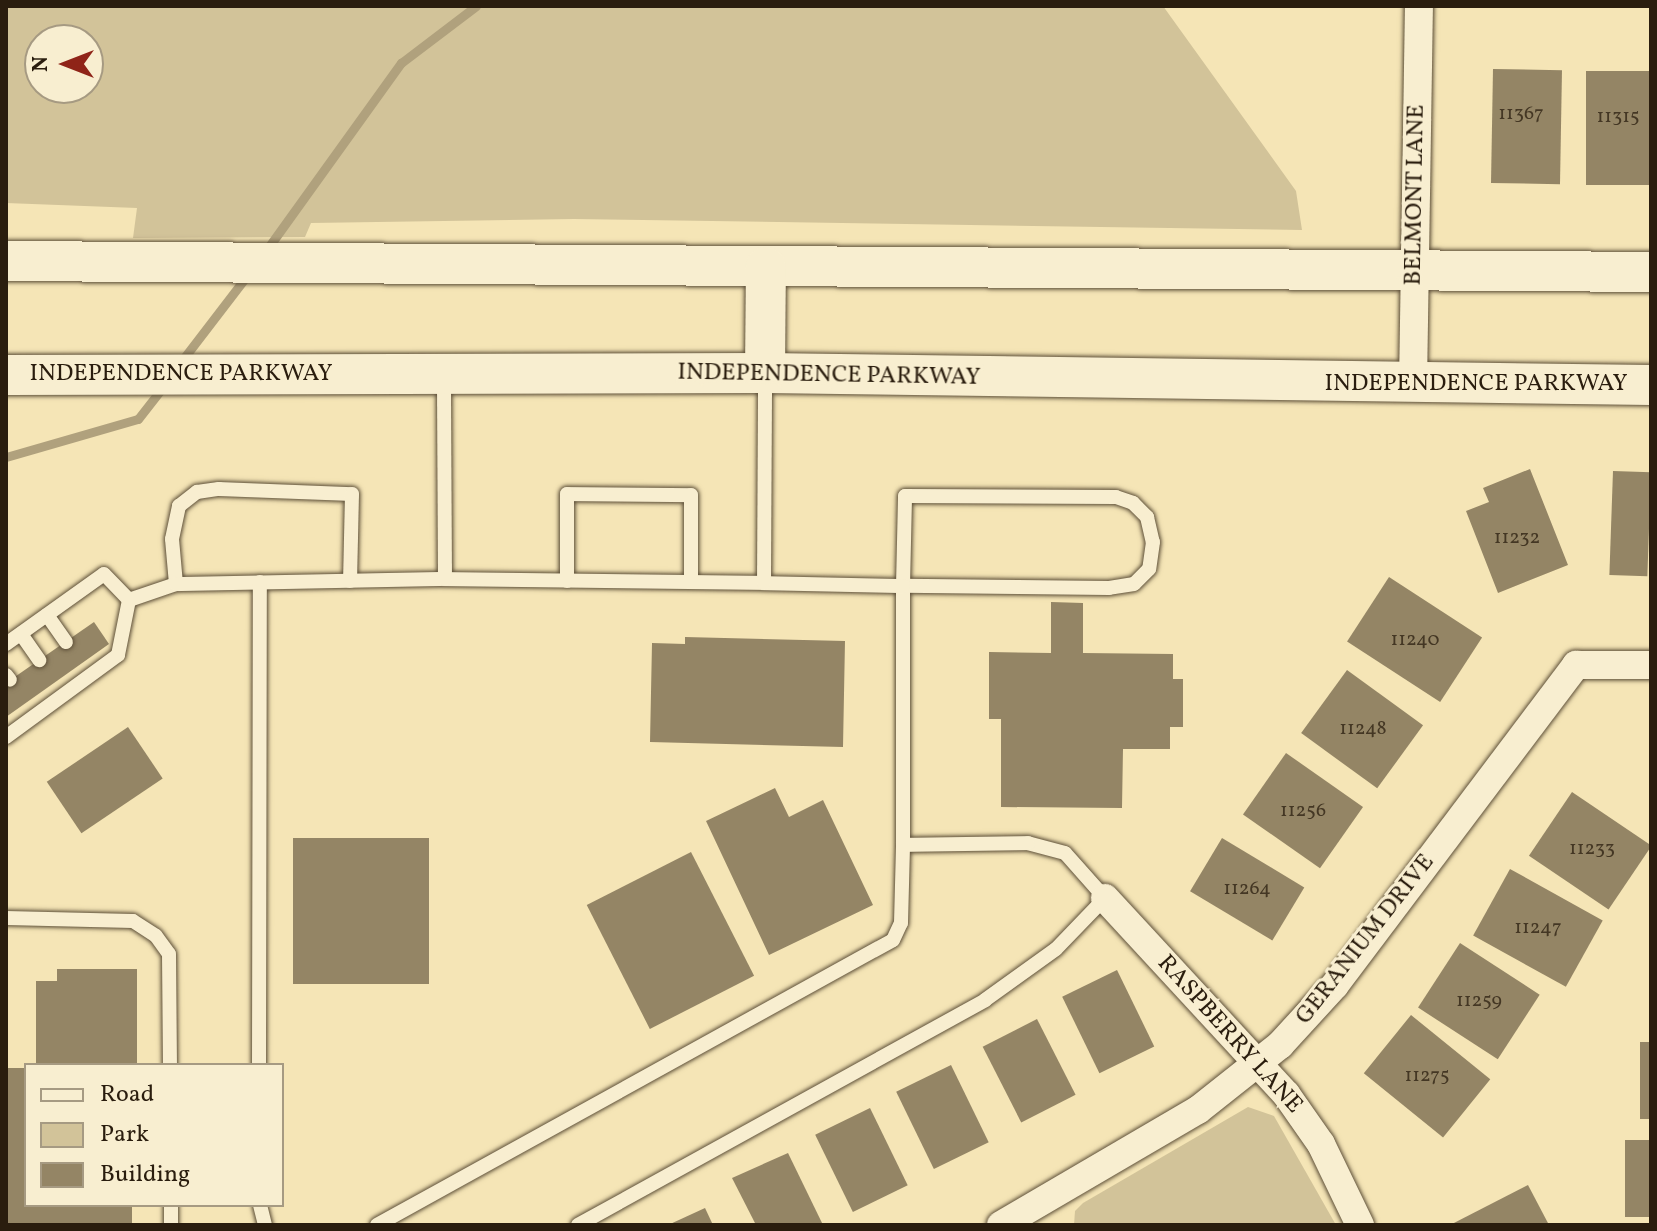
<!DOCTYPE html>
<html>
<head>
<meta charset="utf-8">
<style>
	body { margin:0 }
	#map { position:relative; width:1657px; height:1231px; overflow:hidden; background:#f5e5b6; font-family:Vollkorn,serif }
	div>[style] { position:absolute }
	.green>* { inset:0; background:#d2c399 }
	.stream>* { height:9px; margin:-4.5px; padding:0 4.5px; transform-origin:4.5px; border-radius:4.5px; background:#b0a17d }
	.building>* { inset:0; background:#948565; transform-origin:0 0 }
	.roads { filter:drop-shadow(0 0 2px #5d4f38) drop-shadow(0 0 2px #5d4f38) }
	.lane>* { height:14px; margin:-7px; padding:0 7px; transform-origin:7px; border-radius:7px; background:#f8eed0 }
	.street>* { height:28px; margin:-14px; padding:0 14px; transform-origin:14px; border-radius:14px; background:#f8eed0 }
	.secondary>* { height:40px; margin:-20px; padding:0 20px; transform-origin:20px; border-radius:20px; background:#f8eed0 }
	span { translate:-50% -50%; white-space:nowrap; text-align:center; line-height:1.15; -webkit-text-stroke:6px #f8eed0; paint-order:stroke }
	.number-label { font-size:20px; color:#443724 }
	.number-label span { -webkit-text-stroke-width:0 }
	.street-label { font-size:24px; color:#2a1d0e }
	.frame { position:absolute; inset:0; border:8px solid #2a1d0e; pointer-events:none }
	.legend { position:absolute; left:24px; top:1063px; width:260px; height:144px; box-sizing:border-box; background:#f8eed0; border:2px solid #a69a82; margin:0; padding:10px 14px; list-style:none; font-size:24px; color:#2a1d0e }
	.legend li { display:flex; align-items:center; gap:16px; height:40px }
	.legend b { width:40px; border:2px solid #a69a82 }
	.north { position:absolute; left:24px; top:24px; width:80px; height:80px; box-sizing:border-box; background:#f8eed0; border:2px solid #a69a82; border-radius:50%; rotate:270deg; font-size:22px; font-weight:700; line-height:32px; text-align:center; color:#2a1d0e }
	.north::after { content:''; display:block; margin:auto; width:28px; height:36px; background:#8f2418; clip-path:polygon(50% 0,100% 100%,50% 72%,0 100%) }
</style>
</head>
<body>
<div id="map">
	<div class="green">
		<i style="clip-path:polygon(evenodd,6px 6px,1163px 6px,1296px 191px,1302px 230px,574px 219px,311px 223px,305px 237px,133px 238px,137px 208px,6px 203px,6px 6px,40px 40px,88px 40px,88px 88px,40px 88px,40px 40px)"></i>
		<i style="clip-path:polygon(1248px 1107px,1274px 1116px,1336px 1225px,1074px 1225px,1075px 1211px,1083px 1203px)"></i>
	</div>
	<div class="stream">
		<i style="left:265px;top:252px;width:233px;rotate:-54.3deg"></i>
		<i style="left:401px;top:63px;width:94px;rotate:-37.2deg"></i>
		<i style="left:180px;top:363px;width:113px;rotate:-52.5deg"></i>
		<i style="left:6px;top:457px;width:137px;rotate:-16.1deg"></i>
		<i style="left:138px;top:419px;width:39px;rotate:-52deg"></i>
	</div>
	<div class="building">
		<i style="left:1493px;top:69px;width:69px;height:114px;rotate:1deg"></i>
		<i style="left:1586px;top:71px;width:65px;height:114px"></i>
		<i style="clip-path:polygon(1530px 469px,1568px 565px,1498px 593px,1466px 511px,1489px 502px,1483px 488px)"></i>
		<i style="left:1613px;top:471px;width:38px;height:104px;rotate:2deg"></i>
		<i style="left:1389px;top:577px;width:111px;height:77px;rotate:33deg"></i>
		<i style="clip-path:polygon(1051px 602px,1083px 603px,1083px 653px,1173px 654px,1173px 679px,1183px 679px,1183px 727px,1170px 727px,1170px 749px,1123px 749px,1122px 808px,1001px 807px,1001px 719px,989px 719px,989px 652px,1051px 653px)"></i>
		<i style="clip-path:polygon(94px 622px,109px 644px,6px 717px,6px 683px)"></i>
		<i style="clip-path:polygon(685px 637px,845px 641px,843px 747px,650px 742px,652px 643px,685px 644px)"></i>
		<i style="left:1347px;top:670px;width:94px;height:78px;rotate:36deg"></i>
		<i style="left:128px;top:727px;width:62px;height:98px;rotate:56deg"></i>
		<i style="left:1286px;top:753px;width:94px;height:75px;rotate:35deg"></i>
		<i style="clip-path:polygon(775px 788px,789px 817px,823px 800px,873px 905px,769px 955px,706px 821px)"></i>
		<i style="left:1572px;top:792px;width:96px;height:77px;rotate:34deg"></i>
		<i style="left:293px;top:838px;width:136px;height:146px"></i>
		<i style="left:1222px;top:838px;width:96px;height:62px;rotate:31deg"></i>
		<i style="left:691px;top:852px;width:139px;height:117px;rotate:63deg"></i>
		<i style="left:1510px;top:869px;width:106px;height:76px;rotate:29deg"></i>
		<i style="left:1460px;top:943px;width:95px;height:77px;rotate:33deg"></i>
		<i style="clip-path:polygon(57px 969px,137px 969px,137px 1065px,36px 1065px,36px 981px,57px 981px)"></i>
		<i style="left:1117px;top:970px;width:85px;height:61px;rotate:64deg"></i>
		<i style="left:1411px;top:1015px;width:102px;height:75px;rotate:39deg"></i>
		<i style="left:1037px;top:1019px;width:85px;height:61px;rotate:63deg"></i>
		<i style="left:1640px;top:1042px;width:11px;height:77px"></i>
		<i style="left:951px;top:1065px;width:86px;height:61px;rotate:64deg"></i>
		<i style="clip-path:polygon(8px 1068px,26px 1068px,26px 1205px,132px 1205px,132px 1225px,6px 1225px)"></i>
		<i style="left:870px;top:1108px;width:86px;height:61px;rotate:64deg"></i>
		<i style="left:1625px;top:1140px;width:26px;height:77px"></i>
		<i style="clip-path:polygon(788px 1153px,823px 1225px,756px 1225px,732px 1178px)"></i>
		<i style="clip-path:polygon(1528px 1185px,1549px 1225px,1450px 1225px)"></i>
		<i style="clip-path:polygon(705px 1208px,713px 1225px,668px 1225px)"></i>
	</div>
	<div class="roads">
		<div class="lane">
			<i style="left:905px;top:496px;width:211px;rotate:0.3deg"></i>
			<i style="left:1116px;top:497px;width:18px;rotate:19deg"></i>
			<i style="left:1133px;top:503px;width:20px;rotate:45deg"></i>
			<i style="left:1147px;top:517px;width:26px;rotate:77deg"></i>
			<i style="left:1153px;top:542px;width:27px;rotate:98deg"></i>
			<i style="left:1149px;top:569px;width:21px;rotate:135deg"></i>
			<i style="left:1134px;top:584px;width:25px;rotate:171deg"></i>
			<i style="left:1109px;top:588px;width:206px;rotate:-179.4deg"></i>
			<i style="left:903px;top:586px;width:90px;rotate:-88.7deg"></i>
			<i style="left:445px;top:579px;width:319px;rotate:0.7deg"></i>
			<i style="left:567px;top:581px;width:87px;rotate:-90deg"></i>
			<i style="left:567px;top:494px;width:124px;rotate:0.5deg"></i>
			<i style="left:691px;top:495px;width:87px;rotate:90deg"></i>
			<i style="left:176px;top:584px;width:45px;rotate:-95.1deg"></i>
			<i style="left:172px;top:539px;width:34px;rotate:-78deg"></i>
			<i style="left:179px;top:506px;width:23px;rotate:-38deg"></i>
			<i style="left:197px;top:492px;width:22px;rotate:-8deg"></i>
			<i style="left:219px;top:489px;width:133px;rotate:2.2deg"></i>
			<i style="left:352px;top:494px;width:87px;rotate:91.3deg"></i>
			<i style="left:47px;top:615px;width:33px;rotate:55deg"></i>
			<i style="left:21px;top:634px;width:32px;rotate:55deg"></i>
			<i style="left:6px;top:644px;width:120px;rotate:-35.5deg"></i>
			<i style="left:104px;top:574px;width:36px;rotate:46deg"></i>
			<i style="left:6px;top:675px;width:6px;rotate:51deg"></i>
			<i style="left:6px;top:737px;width:139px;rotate:-36.2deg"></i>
			<i style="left:118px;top:655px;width:56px;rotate:-78.7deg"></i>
			<i style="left:129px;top:600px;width:50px;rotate:-18.8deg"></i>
			<i style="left:176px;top:584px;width:269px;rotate:-1.1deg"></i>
			<i style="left:445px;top:579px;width:203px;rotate:-90.3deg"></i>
			<i style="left:6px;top:918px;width:127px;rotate:1.4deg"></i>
			<i style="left:133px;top:921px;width:27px;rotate:33deg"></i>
			<i style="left:156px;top:936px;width:22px;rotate:54deg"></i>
			<i style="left:169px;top:954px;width:111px;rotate:89.5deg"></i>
			<i style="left:259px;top:1065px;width:483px;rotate:-89.9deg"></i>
			<i style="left:171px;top:1205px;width:20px;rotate:90deg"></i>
			<i style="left:260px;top:1205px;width:21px;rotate:76deg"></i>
			<i style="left:377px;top:1225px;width:589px;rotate:-28.91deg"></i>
			<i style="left:893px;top:940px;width:19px;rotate:-65deg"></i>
			<i style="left:901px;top:923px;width:78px;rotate:-88.5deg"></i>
			<i style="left:578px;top:1225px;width:465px;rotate:-28.9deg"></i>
			<i style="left:985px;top:1000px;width:87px;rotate:-35.7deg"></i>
			<i style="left:1056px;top:949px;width:71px;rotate:-46.1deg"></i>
			<i style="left:1105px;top:898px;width:60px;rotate:-131.6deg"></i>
			<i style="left:1065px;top:853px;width:38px;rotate:-165deg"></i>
			<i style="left:1028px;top:843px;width:125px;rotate:179.1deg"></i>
			<i style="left:903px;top:845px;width:259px;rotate:-90deg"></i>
			<i style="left:903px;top:586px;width:139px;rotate:-178.8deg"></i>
			<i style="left:764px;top:583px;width:207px;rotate:-89.7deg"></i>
		</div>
		<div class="street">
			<i style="left:1413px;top:385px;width:379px;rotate:-89.1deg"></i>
			<i style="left:1105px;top:898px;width:267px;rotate:47.3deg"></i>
			<i style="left:1286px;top:1094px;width:61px;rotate:55deg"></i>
			<i style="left:1321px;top:1144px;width:90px;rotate:64.3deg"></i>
			<i style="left:1001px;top:1225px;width:228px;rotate:-30.3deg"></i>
			<i style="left:1198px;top:1110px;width:105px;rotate:-38.4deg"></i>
			<i style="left:1280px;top:1045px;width:81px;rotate:-47.5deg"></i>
			<i style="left:1335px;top:985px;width:401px;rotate:-53deg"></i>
			<i style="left:1576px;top:665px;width:75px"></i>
		</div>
		<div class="secondary">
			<i style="left:6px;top:261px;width:1645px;rotate:0.38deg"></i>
			<i style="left:765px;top:373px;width:106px;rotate:-89.5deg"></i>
			<i style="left:6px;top:375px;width:759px;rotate:-0.15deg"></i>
			<i style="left:765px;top:373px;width:886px;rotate:0.78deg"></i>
		</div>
	</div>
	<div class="number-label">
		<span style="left:1521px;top:114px">11367</span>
		<span style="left:1618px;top:117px">11315</span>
		<span style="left:1517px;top:538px">11232</span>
		<span style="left:1415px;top:640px">11240</span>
		<span style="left:1363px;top:729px">11248</span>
		<span style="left:1303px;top:811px">11256</span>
		<span style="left:1592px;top:849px">11233</span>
		<span style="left:1247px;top:889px">11264</span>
		<span style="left:1538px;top:928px">11247</span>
		<span style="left:1479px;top:1001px">11259</span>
		<span style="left:1427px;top:1076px">11275</span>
	</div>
	<div class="street-label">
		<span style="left:1416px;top:195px;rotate:-89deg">BELMONT LANE</span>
		<span style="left:181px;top:375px">INDEPENDENCE PARKWAY</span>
		<span style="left:829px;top:376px;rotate:1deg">INDEPENDENCE PARKWAY</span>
		<span style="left:1476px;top:385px">INDEPENDENCE PARKWAY</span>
		<span style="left:1366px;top:940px;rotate:-52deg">GERANIUM DRIVE</span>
		<span style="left:1229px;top:1035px;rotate:48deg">RASPBERRY LANE</span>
	</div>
	<div class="frame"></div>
	<ul class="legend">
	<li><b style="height:10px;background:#f8eed0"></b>Road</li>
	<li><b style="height:22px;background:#d2c399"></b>Park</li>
	<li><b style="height:22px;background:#948565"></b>Building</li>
	</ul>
	<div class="north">N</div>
</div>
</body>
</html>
